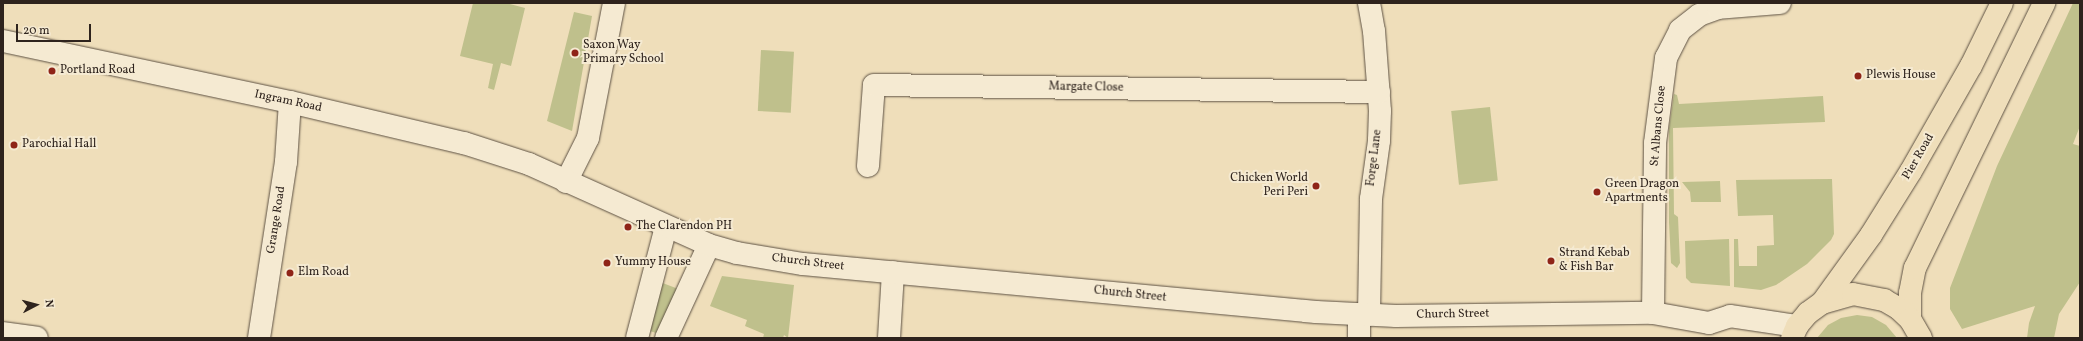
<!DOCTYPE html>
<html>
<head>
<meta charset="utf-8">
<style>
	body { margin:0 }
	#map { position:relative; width:2083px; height:341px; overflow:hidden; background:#efdeba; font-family:Vollkorn,serif }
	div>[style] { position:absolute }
	.green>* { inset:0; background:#bfc08c; transform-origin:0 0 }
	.roads { filter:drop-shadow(0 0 1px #5e5244) drop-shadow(0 0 1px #5e5244) }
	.minor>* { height:22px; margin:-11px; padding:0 11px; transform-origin:11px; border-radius:11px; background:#f5ead2 }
	.tertiary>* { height:22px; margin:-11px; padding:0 11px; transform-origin:11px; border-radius:11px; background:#f5ead2 }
	.primary>* { height:22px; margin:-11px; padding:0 11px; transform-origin:11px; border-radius:11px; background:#efdeba }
	.dots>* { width:11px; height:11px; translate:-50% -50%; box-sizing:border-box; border:2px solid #f5ead2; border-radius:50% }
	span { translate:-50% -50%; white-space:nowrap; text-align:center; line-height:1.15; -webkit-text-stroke:4px #f5ead2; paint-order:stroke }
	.poi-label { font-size:12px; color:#2e231d }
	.left { translate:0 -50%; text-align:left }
	.right { translate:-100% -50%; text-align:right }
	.street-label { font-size:12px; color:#2e231d }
	.frame { position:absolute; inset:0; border:4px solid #2e231d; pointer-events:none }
	.north { position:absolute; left:16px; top:285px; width:40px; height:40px; -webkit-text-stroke:3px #f5ead2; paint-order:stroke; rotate:84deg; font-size:11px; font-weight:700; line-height:16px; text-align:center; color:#2e231d }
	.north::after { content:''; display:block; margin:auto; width:14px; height:18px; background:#2e231d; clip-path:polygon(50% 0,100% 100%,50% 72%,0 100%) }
	.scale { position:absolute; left:16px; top:24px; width:75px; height:18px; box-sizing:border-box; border:2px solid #2e231d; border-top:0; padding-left:5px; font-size:12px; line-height:14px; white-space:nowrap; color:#2e231d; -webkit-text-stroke:3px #f5ead2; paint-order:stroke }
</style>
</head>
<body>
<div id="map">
	<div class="green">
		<i style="clip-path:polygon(473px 3px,506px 3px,525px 8px,511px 66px,501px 63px,494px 90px,488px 88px,493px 64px,460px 56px)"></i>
		<i style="clip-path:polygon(2073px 3px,2080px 3px,2080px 126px,2073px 144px,2080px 146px,2080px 282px,2059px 314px,2054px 338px,2027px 338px,2029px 323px,2035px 306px,1962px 329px,1950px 309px,1950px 288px,1997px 166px)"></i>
		<i style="clip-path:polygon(574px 12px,592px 16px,572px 131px,547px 121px)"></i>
		<i style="left:761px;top:50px;width:33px;height:61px;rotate:3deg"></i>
		<i style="clip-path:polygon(1674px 94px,1677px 95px,1679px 104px,1823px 96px,1825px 122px,1673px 128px,1674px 214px,1678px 217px,1680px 263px,1677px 268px,1671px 263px,1669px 222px,1669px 128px)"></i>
		<i style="left:1490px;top:107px;width:74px;height:39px;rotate:84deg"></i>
		<i style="clip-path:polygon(1832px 179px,1834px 234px,1831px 240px,1807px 264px,1776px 285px,1761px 290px,1734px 287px,1734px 239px,1738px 239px,1739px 266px,1757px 266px,1757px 246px,1774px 245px,1773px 215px,1738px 216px,1736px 180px)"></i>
		<i style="clip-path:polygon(1720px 181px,1721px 202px,1691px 202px,1690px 192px,1682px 182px)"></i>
		<i style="clip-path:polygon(1729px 239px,1730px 286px,1691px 283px,1686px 278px,1685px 241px)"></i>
		<i style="clip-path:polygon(722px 276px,794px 285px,788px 338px,784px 335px,783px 338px,763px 338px,764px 334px,745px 326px,747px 320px,710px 306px)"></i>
		<i style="clip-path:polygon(660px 282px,681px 290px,659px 334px,647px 330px)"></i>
		<i style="clip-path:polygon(1857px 315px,1872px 317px,1886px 325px,1897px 338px,1817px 338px,1828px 325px,1841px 318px)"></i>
	</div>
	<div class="roads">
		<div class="minor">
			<i style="left:1369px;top:3px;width:28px;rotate:80deg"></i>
			<i style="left:1374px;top:31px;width:80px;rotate:85.7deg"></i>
			<i style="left:1380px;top:111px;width:30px;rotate:92deg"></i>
			<i style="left:1379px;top:141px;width:59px;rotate:97.9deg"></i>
			<i style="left:1371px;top:199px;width:116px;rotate:91deg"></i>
			<i style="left:868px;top:166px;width:81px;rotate:-85.8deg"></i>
			<i style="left:874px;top:85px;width:505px;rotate:0.79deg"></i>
			<i style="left:566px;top:182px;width:49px;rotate:-63.4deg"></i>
			<i style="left:588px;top:138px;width:137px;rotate:-79.1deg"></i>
			<i style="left:1653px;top:313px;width:170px;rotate:-89.3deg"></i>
			<i style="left:1655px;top:143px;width:86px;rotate:-82.6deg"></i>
			<i style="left:1666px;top:58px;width:31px;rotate:-63deg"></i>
			<i style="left:1680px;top:30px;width:24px;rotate:-38deg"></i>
			<i style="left:1699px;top:15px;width:20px;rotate:-20deg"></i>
			<i style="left:1718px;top:8px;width:62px;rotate:-4.6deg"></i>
			<i style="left:3px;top:333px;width:34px;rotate:8deg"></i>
			<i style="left:637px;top:338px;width:115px;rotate:-75.4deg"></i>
			<i style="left:666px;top:338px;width:102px;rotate:-65.2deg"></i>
			<i style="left:889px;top:338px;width:66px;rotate:-86.5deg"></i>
			<i style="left:1359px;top:338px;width:24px;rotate:-90deg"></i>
		</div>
		<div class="tertiary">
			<i style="left:3px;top:41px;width:293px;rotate:12deg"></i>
			<i style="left:290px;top:102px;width:179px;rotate:13.3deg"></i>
			<i style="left:464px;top:143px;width:68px;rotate:17.9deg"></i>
			<i style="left:529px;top:164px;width:197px;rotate:24.2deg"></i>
			<i style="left:709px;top:245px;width:29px;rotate:16deg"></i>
			<i style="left:737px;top:253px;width:67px;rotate:9.5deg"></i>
			<i style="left:803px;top:264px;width:515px;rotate:5.35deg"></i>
			<i style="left:1316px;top:312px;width:80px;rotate:2.9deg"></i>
			<i style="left:1396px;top:316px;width:257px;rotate:-0.7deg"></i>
			<i style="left:1653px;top:313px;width:57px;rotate:10.1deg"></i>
			<i style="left:1709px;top:323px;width:22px;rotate:-18deg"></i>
			<i style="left:1730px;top:316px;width:68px;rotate:8.5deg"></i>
			<i style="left:259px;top:338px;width:178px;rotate:-81.3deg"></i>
			<i style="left:286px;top:162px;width:60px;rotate:-86.2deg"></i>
		</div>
		<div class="primary">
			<i style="left:1822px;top:303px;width:84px;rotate:-54.2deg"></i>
			<i style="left:1871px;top:235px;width:75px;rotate:-58deg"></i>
			<i style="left:1911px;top:171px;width:121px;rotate:-60.3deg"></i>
			<i style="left:1971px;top:66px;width:70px;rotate:-63.8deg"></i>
			<i style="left:1910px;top:319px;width:26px;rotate:-90deg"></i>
			<i style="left:1910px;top:293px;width:25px;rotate:-79deg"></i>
			<i style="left:1915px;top:268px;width:295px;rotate:-64deg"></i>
			<i style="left:1792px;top:338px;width:13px;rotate:-67deg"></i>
			<i style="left:1797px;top:326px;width:17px;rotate:-50deg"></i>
			<i style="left:1808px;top:313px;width:17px;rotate:-36deg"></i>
			<i style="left:1822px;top:303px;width:32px;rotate:-16deg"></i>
			<i style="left:1853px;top:294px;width:32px;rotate:11deg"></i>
			<i style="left:1884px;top:300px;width:16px;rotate:30deg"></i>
			<i style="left:1898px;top:308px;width:16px;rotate:43deg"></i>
			<i style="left:1910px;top:319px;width:22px;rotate:60deg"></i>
		</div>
	</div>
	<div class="dots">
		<i style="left:575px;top:53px;background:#8f2418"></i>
		<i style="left:52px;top:71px;background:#8f2418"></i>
		<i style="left:1858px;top:76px;background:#8f2418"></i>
		<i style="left:14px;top:145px;background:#8f2418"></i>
		<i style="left:1316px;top:186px;background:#8f2418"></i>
		<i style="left:1597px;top:192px;background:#8f2418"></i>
		<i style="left:628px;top:227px;background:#8f2418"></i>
		<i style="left:1551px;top:261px;background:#8f2418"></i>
		<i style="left:607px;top:263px;background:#8f2418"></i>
		<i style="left:290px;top:273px;background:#8f2418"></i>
	</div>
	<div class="poi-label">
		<span class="left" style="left:583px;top:53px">Saxon Way<br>Primary School</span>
		<span class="left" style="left:60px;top:71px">Portland Road</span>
		<span class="left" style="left:1866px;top:76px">Plewis House</span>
		<span class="left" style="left:22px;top:145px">Parochial Hall</span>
		<span class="right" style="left:1308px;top:186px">Chicken World<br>Peri Peri</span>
		<span class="left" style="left:1605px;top:192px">Green Dragon<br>Apartments</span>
		<span class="left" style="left:636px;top:227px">The Clarendon PH</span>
		<span class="left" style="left:1559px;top:261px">Strand Kebab<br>&amp; Fish Bar</span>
		<span class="left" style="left:615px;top:263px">Yummy House</span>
		<span class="left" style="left:298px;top:273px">Elm Road</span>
	</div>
	<div class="street-label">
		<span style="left:1086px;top:88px;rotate:1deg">Margate Close</span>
		<span style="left:288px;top:102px;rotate:12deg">Ingram Road</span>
		<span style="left:1659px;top:126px;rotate:-85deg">St Albans Close</span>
		<span style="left:1919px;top:157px;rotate:-60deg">Pier Road</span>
		<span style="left:1375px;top:158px;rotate:-83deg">Forge Lane</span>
		<span style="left:277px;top:220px;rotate:-81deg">Grange Road</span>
		<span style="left:808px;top:263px;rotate:7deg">Church Street</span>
		<span style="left:1130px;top:295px;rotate:6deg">Church Street</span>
		<span style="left:1453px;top:315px;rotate:-1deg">Church Street</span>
	</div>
	<div class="frame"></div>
	<div class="north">N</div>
	<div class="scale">20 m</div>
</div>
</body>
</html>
